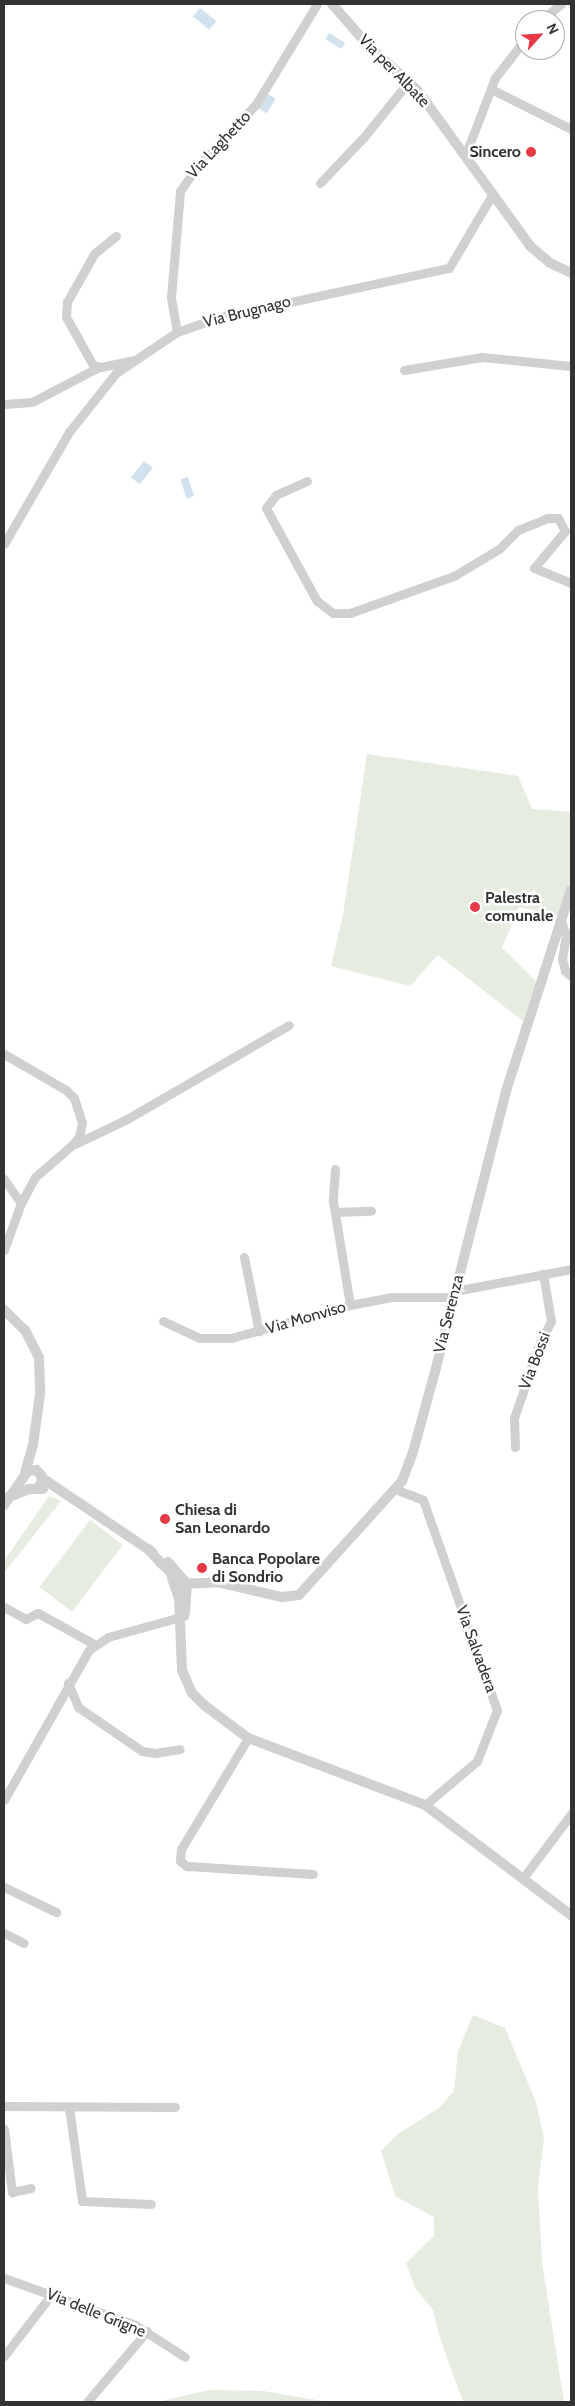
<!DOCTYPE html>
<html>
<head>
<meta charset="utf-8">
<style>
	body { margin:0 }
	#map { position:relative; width:575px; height:2406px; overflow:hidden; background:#fff; font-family:Cabin,sans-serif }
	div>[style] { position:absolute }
	.green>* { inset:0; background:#e6ecdf; transform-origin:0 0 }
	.water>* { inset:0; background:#cfe2ee; transform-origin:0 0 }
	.minor>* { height:9px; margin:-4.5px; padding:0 4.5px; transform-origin:4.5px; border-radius:4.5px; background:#d0d0d0 }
	.tertiary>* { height:10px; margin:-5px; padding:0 5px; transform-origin:5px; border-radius:5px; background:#d0d0d0 }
	.dots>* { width:14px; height:14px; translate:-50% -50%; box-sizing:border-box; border:2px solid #fff; border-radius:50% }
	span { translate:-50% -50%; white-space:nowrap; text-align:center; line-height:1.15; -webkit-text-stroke:5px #fff; paint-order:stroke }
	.street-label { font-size:16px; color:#333 }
	.poi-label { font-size:16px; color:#333; font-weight:700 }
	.right { translate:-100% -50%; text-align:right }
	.left { translate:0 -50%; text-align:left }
	.frame { position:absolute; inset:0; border:5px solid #333; pointer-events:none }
	.north { position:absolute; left:515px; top:10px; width:50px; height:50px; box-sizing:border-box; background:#fff; border:1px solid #adadad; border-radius:50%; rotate:64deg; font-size:14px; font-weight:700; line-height:20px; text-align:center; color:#333 }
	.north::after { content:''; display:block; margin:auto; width:18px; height:22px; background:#e63946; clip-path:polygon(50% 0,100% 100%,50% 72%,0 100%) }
</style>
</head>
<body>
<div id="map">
	<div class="green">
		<i style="clip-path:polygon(367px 754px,518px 776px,532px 809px,571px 812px,571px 879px,559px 916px,519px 907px,502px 948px,536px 981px,523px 1021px,438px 955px,410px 986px,331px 966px,343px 915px)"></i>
		<i style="clip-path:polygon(49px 1496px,61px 1501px,4px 1573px,4px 1561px)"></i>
		<i style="left:90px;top:1520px;width:41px;height:84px;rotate:37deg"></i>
		<i style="clip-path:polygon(473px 2015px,505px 2028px,536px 2102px,544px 2138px,538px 2187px,542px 2262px,564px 2402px,463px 2402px,440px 2338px,433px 2310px,415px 2288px,406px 2263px,434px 2236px,434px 2217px,395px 2196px,381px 2151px,398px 2134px,439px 2108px,454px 2091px,458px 2051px)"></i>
		<i style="clip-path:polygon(209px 2390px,263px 2391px,329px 2402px,157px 2402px)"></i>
	</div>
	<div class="water">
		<i style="left:200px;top:8px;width:21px;height:11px;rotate:39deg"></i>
		<i style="left:329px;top:33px;width:19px;height:7px;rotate:32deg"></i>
		<i style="left:268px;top:94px;width:9px;height:17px;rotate:32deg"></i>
		<i style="left:144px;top:461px;width:11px;height:21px;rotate:38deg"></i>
		<i style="left:188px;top:477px;width:20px;height:8px;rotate:72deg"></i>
	</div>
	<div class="minor">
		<i style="left:541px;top:20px;width:26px;rotate:-39deg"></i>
		<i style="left:491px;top:89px;width:89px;rotate:26.6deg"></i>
		<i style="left:465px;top:156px;width:84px;rotate:-69deg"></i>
		<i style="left:495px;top:78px;width:49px;rotate:-52.4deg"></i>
		<i style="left:320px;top:183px;width:64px;rotate:-46.3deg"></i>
		<i style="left:364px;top:137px;width:72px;rotate:-51.2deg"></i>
		<i style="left:116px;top:236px;width:28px;rotate:141deg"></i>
		<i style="left:94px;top:254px;width:55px;rotate:119.4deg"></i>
		<i style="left:67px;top:302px;width:15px;rotate:94deg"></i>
		<i style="left:66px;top:317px;width:55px;rotate:60.6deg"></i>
		<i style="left:93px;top:365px;width:8px;rotate:14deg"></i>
		<i style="left:101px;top:367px;width:33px;rotate:-12deg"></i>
		<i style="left:177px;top:332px;width:36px;rotate:-100deg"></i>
		<i style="left:171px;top:297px;width:106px;rotate:-85.1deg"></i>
		<i style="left:180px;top:191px;width:28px;rotate:-55deg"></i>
		<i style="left:196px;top:168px;width:88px;rotate:-46.8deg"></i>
		<i style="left:256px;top:104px;width:117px;rotate:-58.6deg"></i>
		<i style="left:404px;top:370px;width:79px;rotate:-9.5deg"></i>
		<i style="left:482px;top:357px;width:89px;rotate:5.8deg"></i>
		<i style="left:4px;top:404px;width:28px;rotate:-4deg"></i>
		<i style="left:32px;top:402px;width:76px;rotate:-27.6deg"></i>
		<i style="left:307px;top:481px;width:34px;rotate:156deg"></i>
		<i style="left:276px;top:495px;width:16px;rotate:128deg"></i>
		<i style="left:266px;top:508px;width:106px;rotate:61.3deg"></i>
		<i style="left:317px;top:601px;width:20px;rotate:37deg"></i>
		<i style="left:333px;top:613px;width:17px"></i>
		<i style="left:350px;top:613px;width:110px;rotate:-19.6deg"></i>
		<i style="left:454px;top:576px;width:52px;rotate:-31deg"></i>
		<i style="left:499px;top:549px;width:27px;rotate:-45deg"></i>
		<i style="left:518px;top:530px;width:31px;rotate:-22deg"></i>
		<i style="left:547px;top:518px;width:11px"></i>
		<i style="left:558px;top:518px;width:15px;rotate:62deg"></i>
		<i style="left:565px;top:531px;width:48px;rotate:130deg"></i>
		<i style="left:534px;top:568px;width:40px;rotate:22deg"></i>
		<i style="left:4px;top:544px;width:129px;rotate:-59.9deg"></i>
		<i style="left:69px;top:432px;width:75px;rotate:-51.5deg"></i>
		<i style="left:116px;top:373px;width:73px;rotate:-33.9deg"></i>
		<i style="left:177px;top:332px;width:46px;rotate:-19.2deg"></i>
		<i style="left:220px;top:317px;width:234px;rotate:-12.1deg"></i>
		<i style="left:449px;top:268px;width:85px;rotate:-59.5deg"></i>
		<i style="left:561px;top:922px;width:13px;rotate:67deg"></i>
		<i style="left:566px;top:934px;width:25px;rotate:99deg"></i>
		<i style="left:562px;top:959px;width:12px;rotate:76deg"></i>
		<i style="left:565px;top:971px;width:8px;rotate:40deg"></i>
		<i style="left:4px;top:1054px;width:72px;rotate:30.1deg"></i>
		<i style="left:66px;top:1090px;width:11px;rotate:45deg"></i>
		<i style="left:74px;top:1098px;width:25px;rotate:72deg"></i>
		<i style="left:82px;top:1122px;width:15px;rotate:101deg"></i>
		<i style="left:79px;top:1137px;width:11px;rotate:131deg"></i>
		<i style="left:72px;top:1145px;width:49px;rotate:139.1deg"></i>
		<i style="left:35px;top:1177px;width:30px;rotate:118deg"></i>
		<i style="left:21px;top:1203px;width:50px;rotate:109.9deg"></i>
		<i style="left:75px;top:1144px;width:58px;rotate:-25.7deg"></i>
		<i style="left:127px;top:1119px;width:187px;rotate:-30.1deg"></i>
		<i style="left:335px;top:1169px;width:32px;rotate:94deg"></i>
		<i style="left:333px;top:1201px;width:105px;rotate:80.7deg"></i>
		<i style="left:4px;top:1179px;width:29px;rotate:55deg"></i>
		<i style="left:335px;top:1212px;width:36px;rotate:-2deg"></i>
		<i style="left:244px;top:1257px;width:76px;rotate:78.7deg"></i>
		<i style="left:455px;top:1291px;width:118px;rotate:-10.7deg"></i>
		<i style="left:163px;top:1321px;width:40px;rotate:25deg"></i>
		<i style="left:199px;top:1338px;width:32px"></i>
		<i style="left:231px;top:1338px;width:123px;rotate:-15.5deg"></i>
		<i style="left:350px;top:1305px;width:43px;rotate:-10.8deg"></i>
		<i style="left:392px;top:1297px;width:61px"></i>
		<i style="left:515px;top:1447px;width:29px;rotate:-92deg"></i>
		<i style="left:514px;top:1418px;width:80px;rotate:-71.1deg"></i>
		<i style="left:540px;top:1342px;width:24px;rotate:-62deg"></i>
		<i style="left:551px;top:1321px;width:48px;rotate:-99.7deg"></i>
		<i style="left:395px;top:1489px;width:30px;rotate:21deg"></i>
		<i style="left:423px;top:1500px;width:223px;rotate:70.6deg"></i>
		<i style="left:497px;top:1710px;width:55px;rotate:111.4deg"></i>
		<i style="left:477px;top:1761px;width:68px;rotate:139.8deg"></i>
		<i style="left:4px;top:1607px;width:25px;rotate:29deg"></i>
		<i style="left:26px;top:1619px;width:13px;rotate:-27deg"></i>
		<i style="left:38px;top:1613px;width:64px;rotate:29deg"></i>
		<i style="left:68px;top:1683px;width:26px;rotate:67deg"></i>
		<i style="left:78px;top:1707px;width:78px;rotate:34.5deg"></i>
		<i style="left:142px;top:1751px;width:13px;rotate:9deg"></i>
		<i style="left:155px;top:1753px;width:25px;rotate:-9deg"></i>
		<i style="left:248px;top:1738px;width:130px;rotate:121.1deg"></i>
		<i style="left:181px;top:1849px;width:12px;rotate:95deg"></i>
		<i style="left:180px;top:1861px;width:9px;rotate:36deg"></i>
		<i style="left:187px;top:1866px;width:126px;rotate:3.6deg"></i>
		<i style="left:4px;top:1800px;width:172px;rotate:-60.5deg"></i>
		<i style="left:89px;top:1650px;width:23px;rotate:-34deg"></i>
		<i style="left:108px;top:1637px;width:79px;rotate:-15.4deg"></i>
		<i style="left:523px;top:1878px;width:80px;rotate:-53.1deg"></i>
		<i style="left:4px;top:1887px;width:58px;rotate:25.7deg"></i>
		<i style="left:4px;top:1933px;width:22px;rotate:27deg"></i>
		<i style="left:4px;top:2106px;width:171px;rotate:0.3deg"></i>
		<i style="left:69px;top:2107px;width:95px;rotate:82.1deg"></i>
		<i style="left:82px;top:2201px;width:69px;rotate:2.5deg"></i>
		<i style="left:4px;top:2129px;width:64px;rotate:82.8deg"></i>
		<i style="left:12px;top:2192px;width:19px;rotate:-12deg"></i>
		<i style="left:4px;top:2278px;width:139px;rotate:19.7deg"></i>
		<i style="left:135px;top:2325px;width:59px;rotate:32.6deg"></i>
		<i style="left:4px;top:2356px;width:77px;rotate:-52.4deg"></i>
		<i style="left:87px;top:2402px;width:93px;rotate:-49.8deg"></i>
	</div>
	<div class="tertiary">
		<i style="left:332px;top:4px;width:53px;rotate:48.8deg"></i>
		<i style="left:367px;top:44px;width:69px;rotate:42.7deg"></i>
		<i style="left:418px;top:91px;width:191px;rotate:54.1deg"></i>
		<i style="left:530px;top:246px;width:26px;rotate:40deg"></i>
		<i style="left:550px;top:263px;width:23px;rotate:25deg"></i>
		<i style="left:4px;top:1310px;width:29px;rotate:44deg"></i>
		<i style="left:25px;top:1330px;width:31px;rotate:63deg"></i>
		<i style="left:39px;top:1358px;width:36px;rotate:88deg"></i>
		<i style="left:40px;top:1394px;width:51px;rotate:97.8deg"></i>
		<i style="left:33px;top:1445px;width:29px;rotate:106deg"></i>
		<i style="left:42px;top:1478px;width:133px;rotate:33.9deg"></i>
		<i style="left:9px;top:1497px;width:22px;rotate:-22deg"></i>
		<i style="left:29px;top:1489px;width:14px"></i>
		<i style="left:4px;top:1505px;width:42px;rotate:-54.8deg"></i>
		<i style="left:28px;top:1471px;width:8px;rotate:-7deg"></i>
		<i style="left:36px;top:1470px;width:7px;rotate:45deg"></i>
		<i style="left:41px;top:1475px;width:7px;rotate:82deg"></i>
		<i style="left:42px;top:1482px;width:8px;rotate:130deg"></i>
		<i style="left:148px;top:1549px;width:21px;rotate:47deg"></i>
		<i style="left:159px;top:1561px;width:33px;rotate:45deg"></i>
		<i style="left:182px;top:1584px;width:35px;rotate:-3deg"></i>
		<i style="left:217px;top:1582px;width:67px;rotate:13deg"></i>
		<i style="left:282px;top:1597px;width:17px;rotate:-7deg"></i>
		<i style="left:299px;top:1595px;width:154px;rotate:-47.9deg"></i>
		<i style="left:402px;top:1481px;width:31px;rotate:-69deg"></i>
		<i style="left:413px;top:1452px;width:91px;rotate:-74.7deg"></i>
		<i style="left:437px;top:1364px;width:282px;rotate:-75.8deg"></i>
		<i style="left:506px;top:1091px;width:211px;rotate:-72.1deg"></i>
		<i style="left:168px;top:1562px;width:29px;rotate:49deg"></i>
		<i style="left:187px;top:1584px;width:29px;rotate:94deg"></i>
		<i style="left:172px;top:1578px;width:21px;rotate:71deg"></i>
		<i style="left:179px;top:1598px;width:72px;rotate:87.6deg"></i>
		<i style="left:182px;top:1670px;width:25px;rotate:67deg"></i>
		<i style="left:192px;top:1693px;width:17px;rotate:45deg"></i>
		<i style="left:204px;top:1705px;width:55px;rotate:36.9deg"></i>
		<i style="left:248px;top:1738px;width:189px;rotate:20.7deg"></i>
		<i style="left:425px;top:1805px;width:183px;rotate:37deg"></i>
	</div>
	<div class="dots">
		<i style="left:531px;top:152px;background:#e63946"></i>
		<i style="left:475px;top:907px;background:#e63946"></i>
		<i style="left:165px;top:1519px;background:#e63946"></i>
		<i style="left:202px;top:1568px;background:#e63946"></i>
	</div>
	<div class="street-label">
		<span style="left:394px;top:71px;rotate:46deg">Via per Albate</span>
		<span style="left:219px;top:145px;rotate:-47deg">Via Laghetto</span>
		<span style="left:247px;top:312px;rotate:-14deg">Via Brugnago</span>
		<span style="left:449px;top:1314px;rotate:-76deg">Via Serenza</span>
		<span style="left:306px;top:1318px;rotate:-16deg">Via Monviso</span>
		<span style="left:535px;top:1361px;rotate:-69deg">Via Bossi</span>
		<span style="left:476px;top:1649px;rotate:70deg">Via Salvadera</span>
		<span style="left:96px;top:2313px;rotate:22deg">Via delle Grigne</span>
	</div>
	<div class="poi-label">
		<span class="right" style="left:521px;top:152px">Sincero</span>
		<span class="left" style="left:485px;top:907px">Palestra<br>comunale</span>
		<span class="left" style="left:175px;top:1519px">Chiesa di<br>San Leonardo</span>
		<span class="left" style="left:212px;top:1568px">Banca Popolare<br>di Sondrio</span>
	</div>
	<div class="frame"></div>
	<div class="north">N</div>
</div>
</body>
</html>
